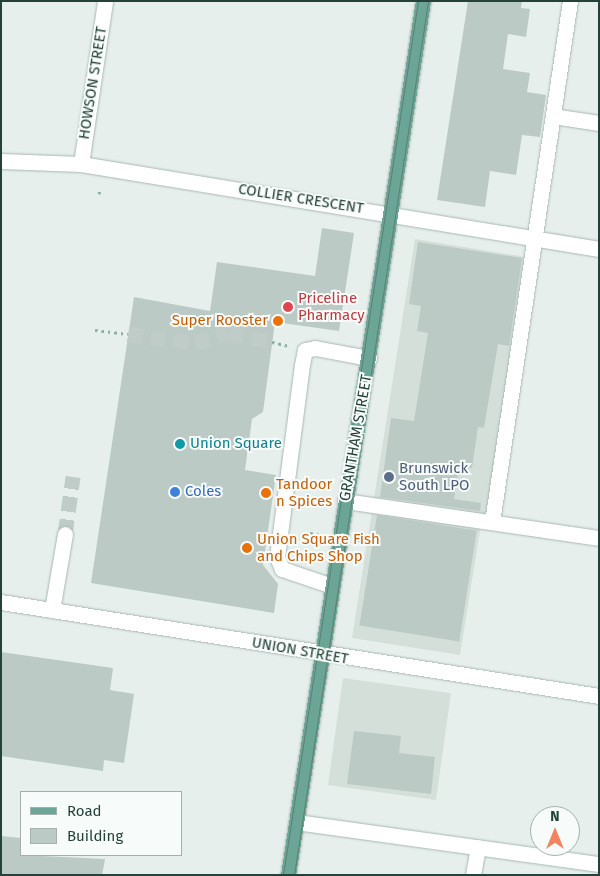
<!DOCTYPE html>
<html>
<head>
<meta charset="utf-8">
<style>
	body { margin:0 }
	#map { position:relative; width:600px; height:876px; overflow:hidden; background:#e6efeb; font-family:"Fira Sans",sans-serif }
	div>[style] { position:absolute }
	.built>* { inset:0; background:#d4dfda; transform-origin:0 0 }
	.building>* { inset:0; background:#bbcac4; transform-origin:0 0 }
	.minor-tunnel>* { height:15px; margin-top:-7.5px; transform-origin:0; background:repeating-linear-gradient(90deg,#bfccc8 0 15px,transparent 0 23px) }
	.path>* { height:3px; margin-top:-1.5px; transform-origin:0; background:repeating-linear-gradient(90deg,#86b3a5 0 2.5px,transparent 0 6.5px) }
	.roads { filter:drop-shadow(0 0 1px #a8b8b2) drop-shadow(0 0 1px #a8b8b2) }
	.minor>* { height:15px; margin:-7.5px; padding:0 7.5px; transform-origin:7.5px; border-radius:7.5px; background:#fff }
	.major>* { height:15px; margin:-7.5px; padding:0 7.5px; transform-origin:7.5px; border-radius:7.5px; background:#6aa596 }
	.tram>* { height:1px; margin:-0.5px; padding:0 0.5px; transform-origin:0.5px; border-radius:0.5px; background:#5f7d75 }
	.dots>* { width:14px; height:14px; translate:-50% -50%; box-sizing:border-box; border:2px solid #f7fbf9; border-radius:50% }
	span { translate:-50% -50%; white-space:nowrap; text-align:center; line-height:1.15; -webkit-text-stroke:4px #f7fbf9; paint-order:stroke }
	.street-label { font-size:15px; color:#24423a }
	.health-label { font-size:15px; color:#be3a42 }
	.left { translate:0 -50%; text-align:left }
	.food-label { font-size:15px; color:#c56008 }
	.right { translate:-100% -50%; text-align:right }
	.culture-label { font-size:15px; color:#0d838f }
	.service-label { font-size:15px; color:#4e5e75 }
	.shop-label { font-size:15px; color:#366cbe }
	.frame { position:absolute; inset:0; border:2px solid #24423a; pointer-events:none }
	.legend { position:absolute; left:20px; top:791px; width:162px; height:65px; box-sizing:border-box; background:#f7fbf9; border:1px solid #a3b1ad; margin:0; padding:6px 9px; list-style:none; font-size:15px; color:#24423a }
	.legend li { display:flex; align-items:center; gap:10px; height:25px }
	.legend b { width:25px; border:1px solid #a3b1ad }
	.north { position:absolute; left:530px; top:806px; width:50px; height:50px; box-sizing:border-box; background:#f7fbf9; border:1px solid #a3b1ad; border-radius:50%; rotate:0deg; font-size:14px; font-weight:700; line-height:20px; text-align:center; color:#24423a }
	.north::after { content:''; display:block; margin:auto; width:18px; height:22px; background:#f4845f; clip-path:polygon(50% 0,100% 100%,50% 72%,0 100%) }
</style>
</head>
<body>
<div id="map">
	<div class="built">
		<i style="clip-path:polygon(415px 239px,532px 258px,490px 519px,482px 518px,460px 655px,352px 638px)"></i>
		<i style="left:343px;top:678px;width:109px;height:108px;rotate:8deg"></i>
	</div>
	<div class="building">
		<i style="clip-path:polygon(468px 1px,522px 1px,521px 8px,530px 9px,526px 37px,508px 34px,503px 69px,530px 73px,527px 92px,546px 95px,540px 137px,522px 135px,516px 175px,490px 171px,485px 207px,437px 200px)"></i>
		<i style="clip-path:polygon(322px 228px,354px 233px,339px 331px,275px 322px,263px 412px,252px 419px,245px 470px,276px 475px,263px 565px,278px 584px,274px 613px,91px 583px,134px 297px,210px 311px,217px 262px,315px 276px)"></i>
		<i style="clip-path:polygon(418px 242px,522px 258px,509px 346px,498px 344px,484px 428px,478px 427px,472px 468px,459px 466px,454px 499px,481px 503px,480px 511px,380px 497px,391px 418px,414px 421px,428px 333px,417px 331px,421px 306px,409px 304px)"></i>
		<i style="left:377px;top:515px;width:101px;height:112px;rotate:9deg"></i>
		<i style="clip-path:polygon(1px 652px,113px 668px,110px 690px,134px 694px,124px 763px,104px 760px,103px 771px,1px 756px)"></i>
		<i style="clip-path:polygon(354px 731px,401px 736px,399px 753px,435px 757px,431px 794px,347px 784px)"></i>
		<i style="clip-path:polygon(1px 836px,21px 838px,21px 855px,105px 859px,102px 875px,1px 875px)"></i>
	</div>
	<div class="minor-tunnel">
		<i style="left:128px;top:334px;width:68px;rotate:7.7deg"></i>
		<i style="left:195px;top:343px;width:35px;rotate:-16deg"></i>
		<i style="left:229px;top:333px;width:44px;rotate:11.8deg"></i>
		<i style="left:65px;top:534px;width:58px;rotate:-82deg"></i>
	</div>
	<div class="path">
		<i style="left:99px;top:194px;width:5px;rotate:-79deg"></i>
		<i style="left:95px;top:330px;width:33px;rotate:7deg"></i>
		<i style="left:272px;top:342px;width:17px;rotate:13deg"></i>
		<i style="left:310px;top:533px;width:12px;rotate:9deg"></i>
		<i style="left:358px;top:540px;width:11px;rotate:10deg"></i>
	</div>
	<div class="roads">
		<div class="minor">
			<i style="left:553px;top:116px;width:47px;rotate:8.7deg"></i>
			<i style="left:1px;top:161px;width:80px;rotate:2.1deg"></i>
			<i style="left:81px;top:164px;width:525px;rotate:9.32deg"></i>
			<i style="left:81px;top:164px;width:165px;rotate:-81.6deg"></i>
			<i style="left:345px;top:501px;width:257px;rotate:8.3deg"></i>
			<i style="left:492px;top:522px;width:527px;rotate:-81.49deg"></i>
			<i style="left:332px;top:586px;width:53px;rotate:-161.2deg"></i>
			<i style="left:282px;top:569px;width:13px;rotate:-113deg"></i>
			<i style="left:277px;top:557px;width:194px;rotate:-82.6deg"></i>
			<i style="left:302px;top:365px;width:15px;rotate:-79deg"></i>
			<i style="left:305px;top:350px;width:10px;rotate:-11deg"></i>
			<i style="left:315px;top:348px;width:55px;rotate:10.5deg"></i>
			<i style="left:1px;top:602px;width:605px;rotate:8.93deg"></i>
			<i style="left:52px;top:610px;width:77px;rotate:-80.3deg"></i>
			<i style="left:296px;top:822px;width:306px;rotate:7.9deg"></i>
			<i style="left:473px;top:875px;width:28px;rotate:-80deg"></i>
		</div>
		<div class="major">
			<i style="left:288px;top:875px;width:884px;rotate:-81.22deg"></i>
		</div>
	</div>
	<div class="tram">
		<i style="left:283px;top:875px;width:884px;rotate:-81.22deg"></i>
		<i style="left:294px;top:875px;width:884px;rotate:-81.28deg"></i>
	</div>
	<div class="dots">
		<i style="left:288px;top:307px;background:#e0444e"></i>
		<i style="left:278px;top:321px;background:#e8710a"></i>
		<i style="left:180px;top:444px;background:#0f9aa8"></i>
		<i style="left:389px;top:477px;background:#5c6f8a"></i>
		<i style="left:175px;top:492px;background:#3f7fe0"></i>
		<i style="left:266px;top:493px;background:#e8710a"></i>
		<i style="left:247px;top:548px;background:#e8710a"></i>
	</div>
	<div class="street-label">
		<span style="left:93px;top:83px;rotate:-81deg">HOWSON STREET</span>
		<span style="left:301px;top:199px;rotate:9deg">COLLIER CRESCENT</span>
		<span style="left:356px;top:438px;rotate:-80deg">GRANTHAM STREET</span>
		<span style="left:300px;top:651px;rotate:10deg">UNION STREET</span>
	</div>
	<div class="health-label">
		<span class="left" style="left:298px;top:307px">Priceline<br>Pharmacy</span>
	</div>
	<div class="food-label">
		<span class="right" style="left:268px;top:321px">Super Rooster</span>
		<span class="left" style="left:276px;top:493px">Tandoor<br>n Spices</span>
		<span class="left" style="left:257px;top:548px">Union Square Fish<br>and Chips Shop</span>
	</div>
	<div class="culture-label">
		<span class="left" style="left:190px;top:444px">Union Square</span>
	</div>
	<div class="service-label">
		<span class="left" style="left:399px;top:477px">Brunswick<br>South LPO</span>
	</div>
	<div class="shop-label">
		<span class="left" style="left:185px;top:492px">Coles</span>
	</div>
	<div class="frame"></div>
	<ul class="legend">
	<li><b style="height:6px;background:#6aa596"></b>Road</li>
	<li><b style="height:14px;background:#bbcac4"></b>Building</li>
	</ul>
	<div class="north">N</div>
</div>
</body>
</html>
